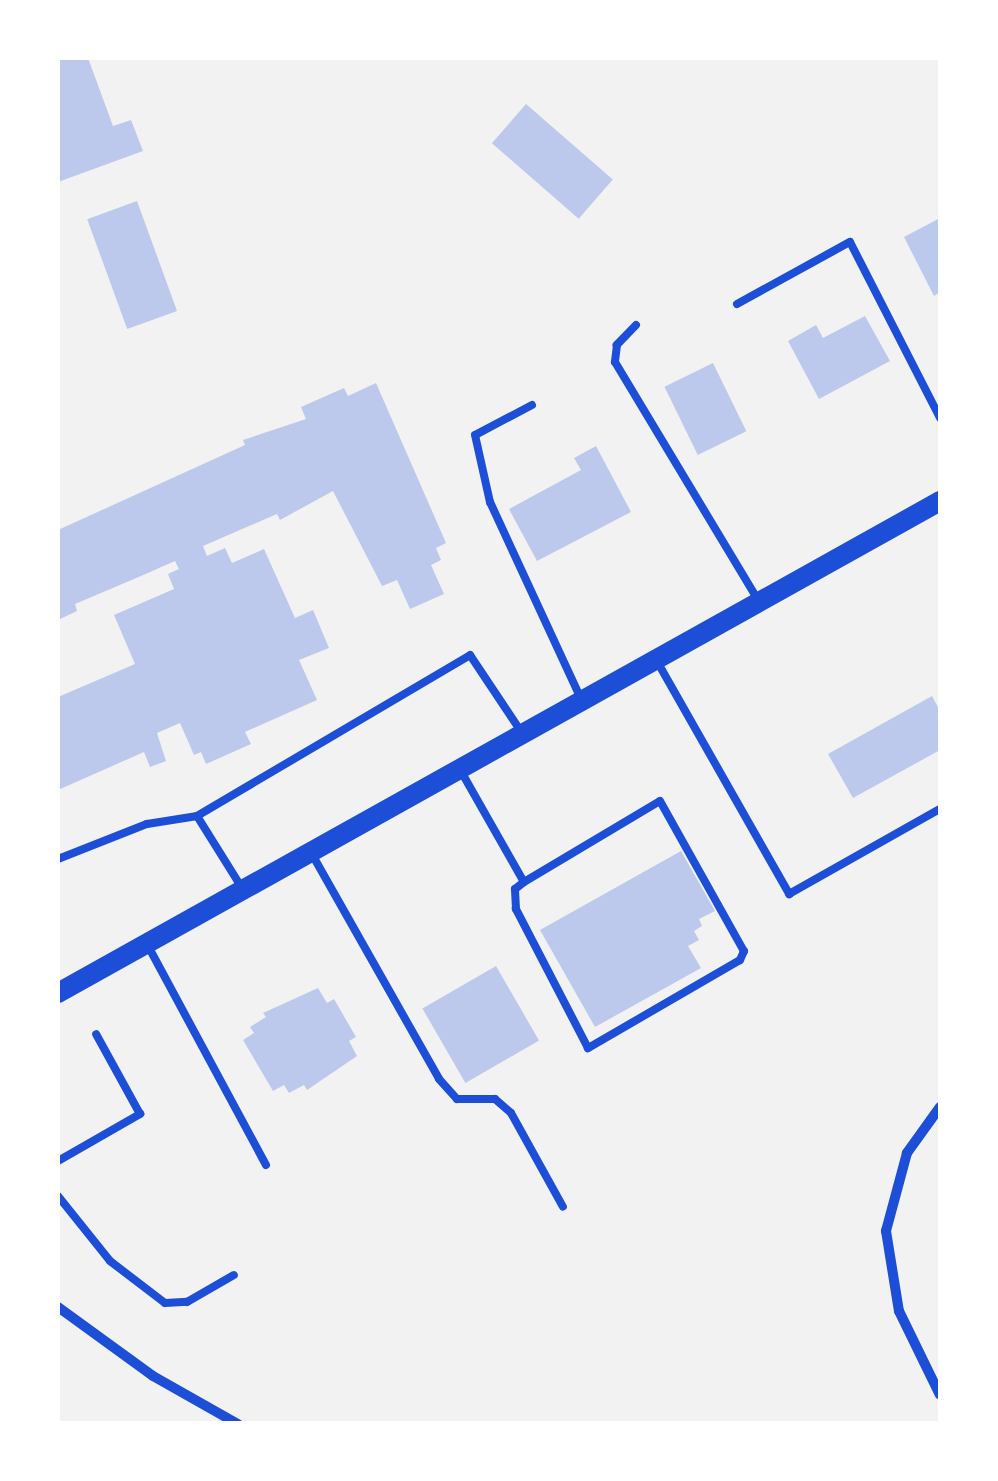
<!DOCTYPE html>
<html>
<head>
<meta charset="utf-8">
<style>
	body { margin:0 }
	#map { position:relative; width:998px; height:1481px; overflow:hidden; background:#f2f2f2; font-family:Arial,sans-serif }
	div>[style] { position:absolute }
	.building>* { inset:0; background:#bdc9ec; transform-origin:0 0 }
	.service>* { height:8px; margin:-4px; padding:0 4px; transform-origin:4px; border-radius:4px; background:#1d4ed8 }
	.minor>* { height:10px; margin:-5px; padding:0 5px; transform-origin:5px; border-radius:5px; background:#1d4ed8 }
	.secondary>* { height:20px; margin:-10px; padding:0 10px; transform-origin:10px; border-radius:10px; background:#1d4ed8 }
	span { translate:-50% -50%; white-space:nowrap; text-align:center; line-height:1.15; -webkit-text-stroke:8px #fff; paint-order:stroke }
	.frame { position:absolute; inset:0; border:60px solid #fff; pointer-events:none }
</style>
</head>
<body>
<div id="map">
	<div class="building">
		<i style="clip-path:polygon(58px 58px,88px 58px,113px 126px,131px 120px,143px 151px,58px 182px)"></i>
		<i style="left:526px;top:104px;width:115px;height:52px;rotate:41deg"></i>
		<i style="left:137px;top:201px;width:117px;height:53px;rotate:70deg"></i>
		<i style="clip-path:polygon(940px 218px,940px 292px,934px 296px,904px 237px)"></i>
		<i style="clip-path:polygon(865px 316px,890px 361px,819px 399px,788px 341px,816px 325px,823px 338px)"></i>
		<i style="left:713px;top:363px;width:76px;height:54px;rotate:64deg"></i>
		<i style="clip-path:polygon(376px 383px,446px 543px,436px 548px,441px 560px,431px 565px,444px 594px,410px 609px,397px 580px,382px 586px,333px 491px,280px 520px,277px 514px,203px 546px,207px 556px,225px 548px,232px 563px,264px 549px,295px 618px,313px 610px,329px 648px,299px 660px,317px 700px,245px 732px,251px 744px,206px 764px,201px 752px,194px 755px,180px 723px,157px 733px,166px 761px,150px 767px,144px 752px,58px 790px,58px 697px,135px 664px,114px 615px,174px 589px,168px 574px,179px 569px,175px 561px,141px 576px,75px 604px,77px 611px,58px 620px,58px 530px,245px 445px,243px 440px,306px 419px,301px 407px,344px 388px,348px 396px)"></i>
		<i style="clip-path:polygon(596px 446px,631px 512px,537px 561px,509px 509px,581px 470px,574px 458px)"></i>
		<i style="clip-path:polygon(932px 696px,940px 711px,940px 750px,853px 798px,828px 754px)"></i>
		<i style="clip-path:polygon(681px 851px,715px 911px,699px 919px,702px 926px,694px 931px,699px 940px,688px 946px,701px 968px,595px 1027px,540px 930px)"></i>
		<i style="left:496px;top:966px;width:86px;height:85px;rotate:60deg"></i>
		<i style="clip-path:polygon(318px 988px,327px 1003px,334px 999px,356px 1037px,349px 1041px,357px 1056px,307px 1090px,304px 1085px,289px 1093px,284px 1085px,273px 1091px,243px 1040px,254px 1033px,250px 1027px,266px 1017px,263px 1013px)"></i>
	</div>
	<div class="service">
		<i style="left:737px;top:304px;width:129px;rotate:-28.8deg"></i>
		<i style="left:850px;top:242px;width:198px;rotate:62.9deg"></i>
		<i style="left:636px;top:325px;width:28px;rotate:134deg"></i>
		<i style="left:617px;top:345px;width:17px;rotate:97deg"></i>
		<i style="left:615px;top:362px;width:280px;rotate:59deg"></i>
		<i style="left:532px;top:405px;width:64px;rotate:152.2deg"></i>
		<i style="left:475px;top:435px;width:69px;rotate:77.4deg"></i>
		<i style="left:490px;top:502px;width:215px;rotate:65.2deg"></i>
		<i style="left:658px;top:663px;width:266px;rotate:60.4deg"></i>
		<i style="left:789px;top:894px;width:173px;rotate:-29.4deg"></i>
		<i style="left:462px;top:773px;width:125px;rotate:60.4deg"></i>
		<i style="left:524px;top:882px;width:158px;rotate:-30.8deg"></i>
		<i style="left:660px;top:801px;width:172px;rotate:60.8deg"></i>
		<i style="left:744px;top:951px;width:10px;rotate:114deg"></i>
		<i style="left:740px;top:960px;width:176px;rotate:149.9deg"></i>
		<i style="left:588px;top:1048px;width:157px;rotate:-117.4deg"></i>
		<i style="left:516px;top:909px;width:20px;rotate:-93deg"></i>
		<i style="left:515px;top:889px;width:11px;rotate:-38deg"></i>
		<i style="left:313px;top:856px;width:256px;rotate:60.5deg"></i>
		<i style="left:439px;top:1079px;width:27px;rotate:48deg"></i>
		<i style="left:457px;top:1099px;width:38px"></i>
		<i style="left:495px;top:1099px;width:21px;rotate:41deg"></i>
		<i style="left:511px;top:1113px;width:107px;rotate:61deg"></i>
		<i style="left:58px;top:859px;width:96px;rotate:-21.5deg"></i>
		<i style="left:147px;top:824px;width:51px;rotate:-9.1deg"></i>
		<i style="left:242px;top:888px;width:85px;rotate:-122deg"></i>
		<i style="left:197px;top:816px;width:317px;rotate:-30.5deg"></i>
		<i style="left:470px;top:655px;width:90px;rotate:56.3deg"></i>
		<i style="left:147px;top:944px;width:251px;rotate:61.7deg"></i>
		<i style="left:58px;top:1161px;width:95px;rotate:-29.8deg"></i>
		<i style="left:140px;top:1114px;width:91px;rotate:-118.8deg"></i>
		<i style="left:58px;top:1196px;width:83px;rotate:51.3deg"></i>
		<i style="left:110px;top:1261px;width:69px;rotate:37.4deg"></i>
		<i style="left:165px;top:1303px;width:22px;rotate:-3deg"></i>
		<i style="left:187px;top:1302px;width:54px;rotate:-29.9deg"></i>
	</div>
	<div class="minor">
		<i style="left:940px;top:1107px;width:57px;rotate:125.7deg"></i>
		<i style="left:907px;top:1153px;width:81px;rotate:105.1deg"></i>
		<i style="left:886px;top:1231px;width:81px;rotate:80.8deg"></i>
		<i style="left:899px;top:1311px;width:93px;rotate:64deg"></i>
		<i style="left:58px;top:1307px;width:117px;rotate:36deg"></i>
		<i style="left:153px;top:1376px;width:98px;rotate:29.5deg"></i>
	</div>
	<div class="secondary">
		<i style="left:58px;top:993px;width:1010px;rotate:-29.15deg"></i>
	</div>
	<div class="frame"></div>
</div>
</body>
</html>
